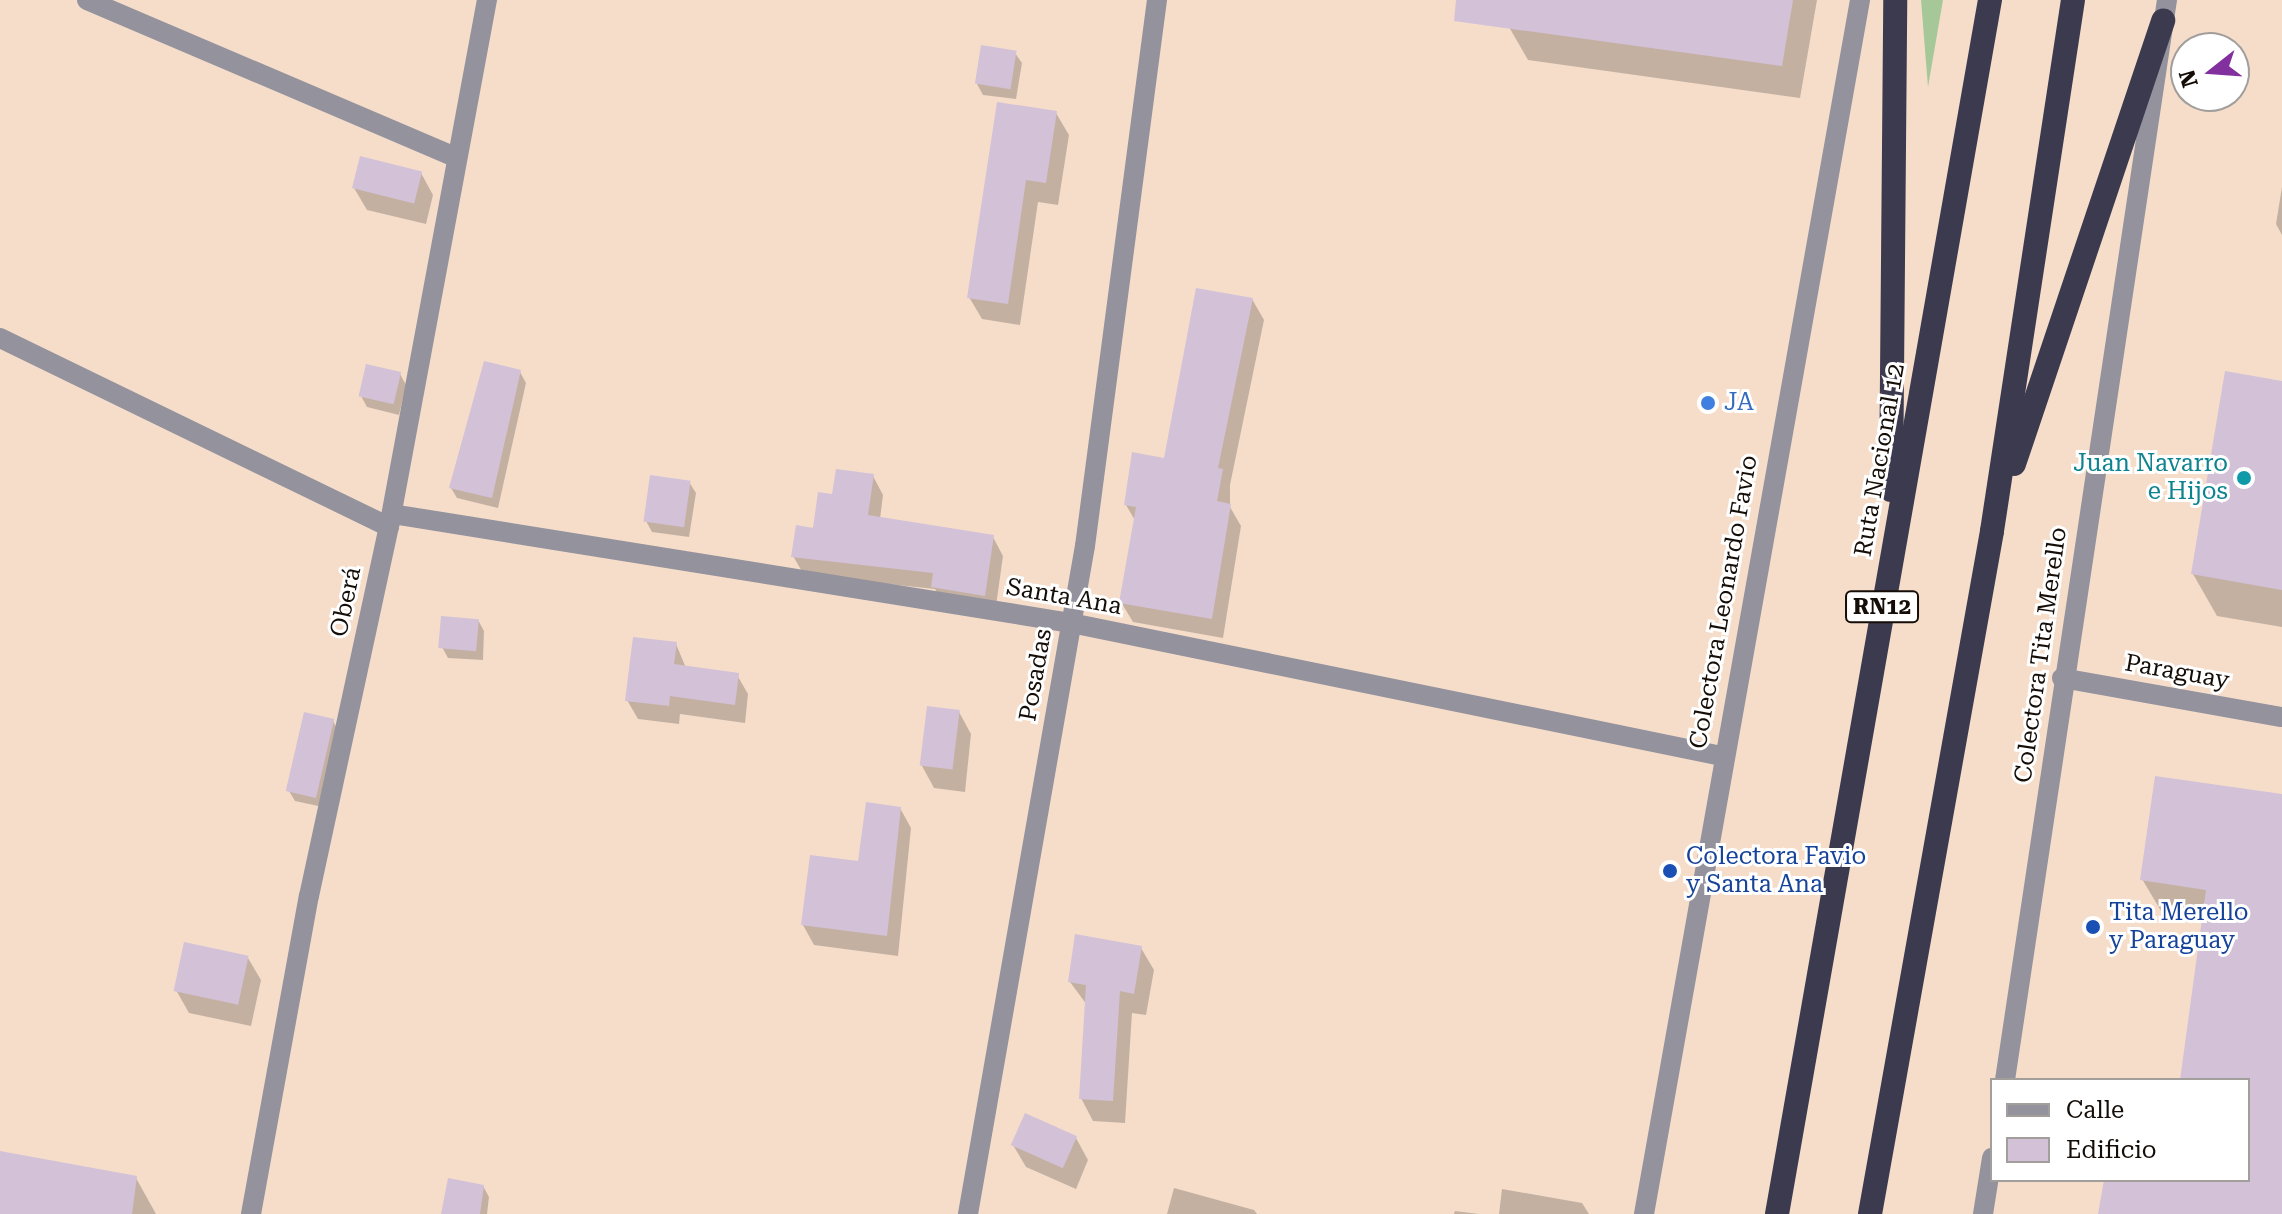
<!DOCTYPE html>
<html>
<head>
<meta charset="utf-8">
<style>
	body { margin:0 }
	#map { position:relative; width:2282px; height:1214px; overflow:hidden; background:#f5ddca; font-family:"Roboto Serif",serif }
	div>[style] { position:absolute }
	.green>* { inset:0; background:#a6c899 }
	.shadow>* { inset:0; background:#0003 }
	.building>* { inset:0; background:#d3c1d8; transform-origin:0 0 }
	.minor>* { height:20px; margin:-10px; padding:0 10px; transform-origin:10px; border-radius:10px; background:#93929d }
	.highway>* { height:24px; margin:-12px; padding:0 12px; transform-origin:12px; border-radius:12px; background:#3c3a4f }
	.dots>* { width:22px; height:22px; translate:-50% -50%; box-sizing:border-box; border:4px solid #fff; border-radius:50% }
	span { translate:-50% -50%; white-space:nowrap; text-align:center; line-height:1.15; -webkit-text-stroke:6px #fff; paint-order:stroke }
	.shield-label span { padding:2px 6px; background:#fff; border:2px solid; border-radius:6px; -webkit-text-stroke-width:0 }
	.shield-label { font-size:22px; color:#150d07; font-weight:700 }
	.shop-label { font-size:24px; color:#366cbe }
	.left { translate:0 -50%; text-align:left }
	.street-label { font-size:24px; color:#150d07 }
	.culture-label { font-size:24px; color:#0d838f }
	.right { translate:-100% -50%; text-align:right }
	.transit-label { font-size:24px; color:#164399 }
	.legend { position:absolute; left:1990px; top:1078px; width:260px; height:104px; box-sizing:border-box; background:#fff; border:2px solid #a19e9c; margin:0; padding:10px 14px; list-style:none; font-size:24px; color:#150d07 }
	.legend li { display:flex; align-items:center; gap:16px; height:40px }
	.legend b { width:40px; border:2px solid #a19e9c }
	.north { position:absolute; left:2170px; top:32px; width:80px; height:80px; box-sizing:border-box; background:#fff; border:2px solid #a19e9c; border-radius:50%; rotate:253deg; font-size:22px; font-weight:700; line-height:32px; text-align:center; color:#150d07 }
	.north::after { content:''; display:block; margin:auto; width:28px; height:36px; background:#83309f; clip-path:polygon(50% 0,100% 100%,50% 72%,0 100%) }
</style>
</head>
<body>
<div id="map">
	<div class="green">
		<i style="clip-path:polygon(1921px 0,1943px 0,1928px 87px)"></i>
	</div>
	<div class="shadow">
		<i style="clip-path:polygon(1513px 0,1817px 0,1800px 98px,1528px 60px,1509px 27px)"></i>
		<i style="clip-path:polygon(1015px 53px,1022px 63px,1016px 99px,983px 95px,977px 84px)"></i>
		<i style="clip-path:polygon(1056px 113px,1069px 135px,1058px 205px,1038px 202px,1020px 325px,982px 319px,969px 297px)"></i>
		<i style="clip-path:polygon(421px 173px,433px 195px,426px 224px,367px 210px,354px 188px)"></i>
		<i style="clip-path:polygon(2282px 187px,2282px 235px,2276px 224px)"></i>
		<i style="clip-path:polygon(1252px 299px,1264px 320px,1230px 485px,1230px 507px,1241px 526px,1223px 638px,1133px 622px,1121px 602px,1136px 522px,1126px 505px,1165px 460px)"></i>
		<i style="clip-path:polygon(520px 372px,526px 383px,498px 508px,457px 498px,451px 488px)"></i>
		<i style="clip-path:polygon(400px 374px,406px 385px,399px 415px,367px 407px,361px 396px)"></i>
		<i style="clip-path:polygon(2282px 383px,2282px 627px,2217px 616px,2193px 574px)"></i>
		<i style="clip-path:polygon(873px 476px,883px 495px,880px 519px,993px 537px,1003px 556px,995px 613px,944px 605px,935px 589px,804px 575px,793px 556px,834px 497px)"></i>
		<i style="clip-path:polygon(689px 482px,696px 493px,689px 537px,652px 532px,646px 521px)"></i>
		<i style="clip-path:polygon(478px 620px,484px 631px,483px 660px,448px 658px,442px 647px)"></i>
		<i style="clip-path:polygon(676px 644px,686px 668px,737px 675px,748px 694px,745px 723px,680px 714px,679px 724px,638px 719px,627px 700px)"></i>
		<i style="clip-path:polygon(959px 712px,971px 734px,965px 792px,934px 788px,922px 766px)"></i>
		<i style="clip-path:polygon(333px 721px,339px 732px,323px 807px,295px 801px,289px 791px)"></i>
		<i style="clip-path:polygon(2282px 796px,2282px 1214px,2100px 1214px,2106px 1180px,2248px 1180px,2248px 1080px,2182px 1080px,2204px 922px,2164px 916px,2142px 879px)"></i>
		<i style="clip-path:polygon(900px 808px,911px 828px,898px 956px,814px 945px,803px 925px,860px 864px)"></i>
		<i style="clip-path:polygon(1141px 948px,1154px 970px,1146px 1015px,1132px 1013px,1125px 1123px,1093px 1121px,1081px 1098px,1087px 1005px,1070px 982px)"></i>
		<i style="clip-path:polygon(248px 958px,261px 980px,251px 1026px,189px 1013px,176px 990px)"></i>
		<i style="clip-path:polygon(1076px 1138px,1088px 1160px,1076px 1189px,1026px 1167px,1013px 1145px)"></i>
		<i style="clip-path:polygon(0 1153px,136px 1178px,156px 1214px,0 1214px)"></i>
		<i style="clip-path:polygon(483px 1186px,489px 1197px,487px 1214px,443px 1214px)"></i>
		<i style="clip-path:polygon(1174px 1188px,1254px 1210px,1257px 1214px,1167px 1214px)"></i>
		<i style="clip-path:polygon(1502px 1189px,1582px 1203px,1589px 1214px,1499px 1214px)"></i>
		<i style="clip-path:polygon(1455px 1211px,1479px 1214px,1454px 1214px)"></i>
	</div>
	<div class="building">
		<i style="clip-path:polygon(1456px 0,1793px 0,1782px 66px,1454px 21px)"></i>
		<i style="left:981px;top:45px;width:36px;height:39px;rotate:9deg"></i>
		<i style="clip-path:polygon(997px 102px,1057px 111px,1046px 183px,1026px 180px,1008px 304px,967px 298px)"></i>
		<i style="left:360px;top:156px;width:64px;height:33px;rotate:14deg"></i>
		<i style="clip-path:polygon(1196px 288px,1253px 298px,1218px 468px,1223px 469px,1217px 501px,1231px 504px,1212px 619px,1119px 603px,1136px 507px,1124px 505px,1132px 452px,1164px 458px)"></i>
		<i style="clip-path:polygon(484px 361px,521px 370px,492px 498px,449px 488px)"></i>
		<i style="left:366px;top:364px;width:36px;height:33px;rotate:13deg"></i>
		<i style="clip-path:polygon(2225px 371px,2282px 381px,2282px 590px,2191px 574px)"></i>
		<i style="clip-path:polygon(836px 469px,874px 474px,868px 515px,994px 535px,985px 596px,931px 587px,933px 573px,791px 557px,796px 525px,813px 528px,818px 492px,832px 494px)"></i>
		<i style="left:650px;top:475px;width:41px;height:47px;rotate:8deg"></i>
		<i style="left:441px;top:616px;width:38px;height:32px;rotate:5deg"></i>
		<i style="clip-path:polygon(633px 637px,677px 642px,674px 664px,739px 673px,735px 705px,670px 696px,669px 706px,625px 701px)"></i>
		<i style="left:927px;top:706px;width:33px;height:60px;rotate:7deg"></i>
		<i style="left:304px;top:712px;width:31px;height:81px;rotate:13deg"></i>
		<i style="clip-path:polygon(2155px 776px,2282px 794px,2282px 1214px,2098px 1214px,2104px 1180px,2248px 1180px,2248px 1080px,2180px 1080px,2206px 890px,2140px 880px)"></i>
		<i style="clip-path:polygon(866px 802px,901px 807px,887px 936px,801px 925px,810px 855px,858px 861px)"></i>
		<i style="clip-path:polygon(1075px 934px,1142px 946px,1134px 994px,1120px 991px,1113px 1101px,1079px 1099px,1086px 985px,1068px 982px)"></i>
		<i style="left:184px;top:942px;width:66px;height:50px;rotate:12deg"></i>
		<i style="left:1025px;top:1113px;width:57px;height:35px;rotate:24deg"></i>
		<i style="clip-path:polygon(0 1151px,137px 1176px,132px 1214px,0 1214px)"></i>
		<i style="clip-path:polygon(448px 1178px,484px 1185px,480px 1214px,441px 1214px)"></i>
	</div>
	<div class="minor">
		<i style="left:87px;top:0;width:402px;rotate:23.1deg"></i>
		<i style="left:0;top:338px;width:432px;rotate:25.9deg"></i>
		<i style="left:392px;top:514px;width:688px;rotate:9.12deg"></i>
		<i style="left:1071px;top:623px;width:664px;rotate:11.55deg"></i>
		<i style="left:2062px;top:678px;width:223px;rotate:10.1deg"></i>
		<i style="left:2005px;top:1080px;width:1092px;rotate:-81.47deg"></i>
		<i style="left:251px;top:1214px;width:323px;rotate:-79.7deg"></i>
		<i style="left:309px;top:896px;width:378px;rotate:-77.8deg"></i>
		<i style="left:389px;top:527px;width:536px;rotate:-79.47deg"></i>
		<i style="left:968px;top:1214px;width:678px;rotate:-80.07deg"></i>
		<i style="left:1085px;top:546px;width:551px;rotate:-82.49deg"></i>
		<i style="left:1644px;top:1214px;width:1233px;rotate:-79.91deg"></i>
		<i style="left:1983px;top:1214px;width:57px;rotate:-80.9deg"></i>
	</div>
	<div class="highway">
		<i style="left:2014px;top:464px;width:468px;rotate:-71.4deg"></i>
		<i style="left:1891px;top:490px;width:490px;rotate:-89.5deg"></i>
		<i style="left:1777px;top:1214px;width:1233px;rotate:-80.05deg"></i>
		<i style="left:1870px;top:1214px;width:694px;rotate:-79.87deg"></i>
		<i style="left:1992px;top:531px;width:537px;rotate:-81.33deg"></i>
	</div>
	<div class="dots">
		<i style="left:1708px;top:403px;background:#3f7fe0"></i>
		<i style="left:2244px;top:478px;background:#0f9aa8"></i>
		<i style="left:1670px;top:871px;background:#1a4fb4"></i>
		<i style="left:2093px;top:927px;background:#1a4fb4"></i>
	</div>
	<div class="shield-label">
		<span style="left:1882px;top:607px">RN12</span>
	</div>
	<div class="shop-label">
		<span class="left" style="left:1724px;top:403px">JA</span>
	</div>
	<div class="street-label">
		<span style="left:1880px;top:460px;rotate:-80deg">Ruta Nacional 12</span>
		<span style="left:1064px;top:597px;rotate:10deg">Santa Ana</span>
		<span style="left:346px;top:602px;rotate:-78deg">Oberá</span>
		<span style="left:1724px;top:602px;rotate:-80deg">Colectora Leonardo Favio</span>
		<span style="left:2041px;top:655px;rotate:-82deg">Colectora Tita Merello</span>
		<span style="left:2177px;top:672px;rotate:10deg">Paraguay</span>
		<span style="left:1036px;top:675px;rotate:-80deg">Posadas</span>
	</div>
	<div class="culture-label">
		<span class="right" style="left:2228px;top:478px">Juan Navarro<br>e Hijos</span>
	</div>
	<div class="transit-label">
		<span class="left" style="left:1686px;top:871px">Colectora Favio<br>y Santa Ana</span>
		<span class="left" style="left:2109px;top:927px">Tita Merello<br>y Paraguay</span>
	</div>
	<ul class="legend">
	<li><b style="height:10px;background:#93929d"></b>Calle</li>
	<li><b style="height:22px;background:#d3c1d8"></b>Edificio</li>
	</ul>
	<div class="north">N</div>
</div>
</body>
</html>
